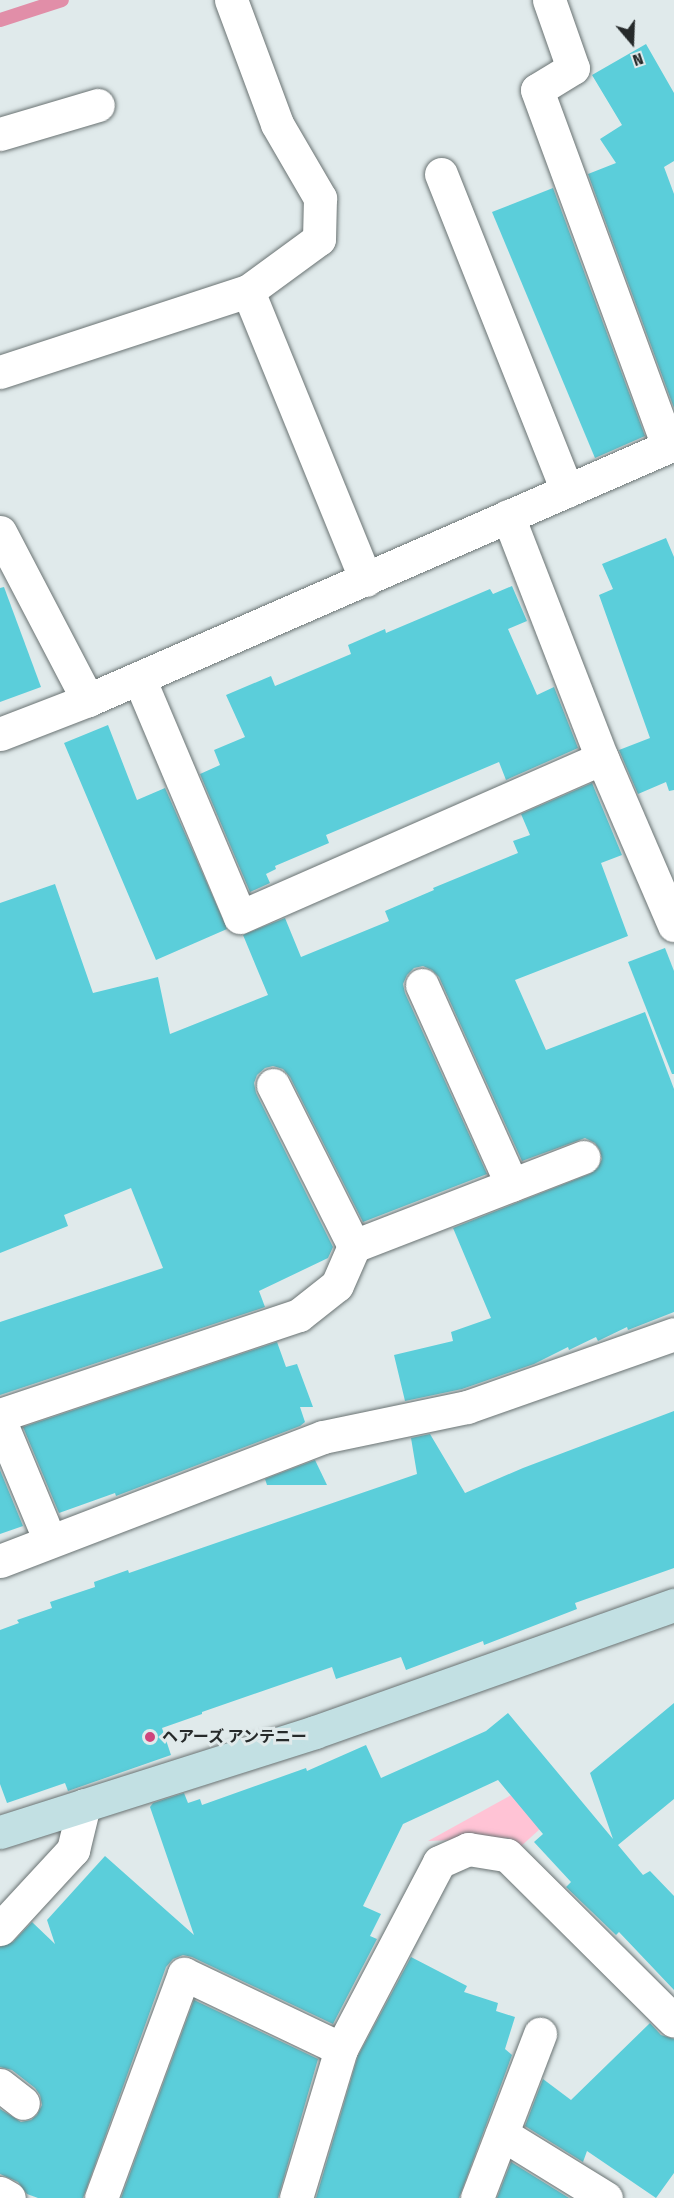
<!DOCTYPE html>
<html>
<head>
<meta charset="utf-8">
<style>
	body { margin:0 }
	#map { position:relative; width:674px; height:2198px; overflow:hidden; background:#e0eaeb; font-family:"Fira Sans Condensed","Noto Sans JP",sans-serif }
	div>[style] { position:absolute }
	.green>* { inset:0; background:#ffc3d5 }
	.stream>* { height:14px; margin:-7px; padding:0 7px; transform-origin:7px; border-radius:7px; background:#e18ea8 }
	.building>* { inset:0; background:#5bceda }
	.roads { filter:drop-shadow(0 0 2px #6a7373) drop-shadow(0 0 2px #6a7373) }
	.street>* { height:33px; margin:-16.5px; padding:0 16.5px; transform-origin:16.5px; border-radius:16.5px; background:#fff }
	.secondary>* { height:33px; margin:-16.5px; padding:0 16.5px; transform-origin:16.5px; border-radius:16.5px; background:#c2e0e3 }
	.dots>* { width:16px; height:16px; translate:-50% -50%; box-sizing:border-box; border:3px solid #e0eaeb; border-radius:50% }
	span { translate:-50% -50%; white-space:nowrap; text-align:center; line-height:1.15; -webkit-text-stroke:6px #e0eaeb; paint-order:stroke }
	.poi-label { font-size:16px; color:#262a2a; font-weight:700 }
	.left { translate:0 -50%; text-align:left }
	.north { position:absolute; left:602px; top:12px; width:60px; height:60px; -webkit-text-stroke:4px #e0eaeb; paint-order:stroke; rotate:161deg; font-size:16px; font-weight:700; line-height:24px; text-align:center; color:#262a2a }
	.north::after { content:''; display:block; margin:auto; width:21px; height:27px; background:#262a2a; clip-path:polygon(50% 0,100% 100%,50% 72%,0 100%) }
</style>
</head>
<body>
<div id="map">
	<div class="green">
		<i style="clip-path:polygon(551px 1773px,574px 1798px,519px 1848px,508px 1838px,428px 1841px)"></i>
	</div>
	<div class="stream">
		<i style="left:0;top:20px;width:65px;rotate:-17.9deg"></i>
	</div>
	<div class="building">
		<i style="clip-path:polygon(646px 44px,674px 93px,674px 161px,664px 167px,674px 194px,674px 408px,588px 174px,616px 163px,600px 139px,622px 125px,592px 75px)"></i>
		<i style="clip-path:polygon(553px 188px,645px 436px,595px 458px,492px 212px)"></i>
		<i style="clip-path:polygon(666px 538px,674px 557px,674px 790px,669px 791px,666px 782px,638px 794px,619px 750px,650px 738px,599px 595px,613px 589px,602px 564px)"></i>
		<i style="clip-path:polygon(512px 586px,527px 621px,508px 629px,537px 695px,554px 687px,578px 748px,506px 780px,499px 762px,326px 835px,329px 843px,275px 866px,276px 869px,266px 874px,270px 883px,250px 892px,200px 774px,220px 765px,214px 750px,245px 737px,226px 695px,271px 676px,275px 686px,351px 654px,348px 645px,385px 629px,386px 633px,490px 589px,493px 594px)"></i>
		<i style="clip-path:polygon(4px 587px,41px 687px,0 702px,0 588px)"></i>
		<i style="clip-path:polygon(108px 725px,137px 800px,165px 788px,227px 929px,156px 960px,64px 743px)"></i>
		<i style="clip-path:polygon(592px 783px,622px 855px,601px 863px,628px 936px,515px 980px,546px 1050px,645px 1012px,674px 1089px,674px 1312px,628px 1330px,627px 1327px,598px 1341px,596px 1337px,569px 1350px,568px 1347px,534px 1364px,462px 1389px,405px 1401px,394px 1355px,453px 1341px,451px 1332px,491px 1318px,453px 1228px,590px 1174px,598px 1168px,602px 1159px,600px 1150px,595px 1143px,585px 1138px,522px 1161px,439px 977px,432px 970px,423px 966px,414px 968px,407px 975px,403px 984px,405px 993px,487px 1174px,363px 1222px,290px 1077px,283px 1069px,273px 1066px,265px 1068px,257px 1075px,254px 1083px,256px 1093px,333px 1247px,328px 1258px,259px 1291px,265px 1307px,0 1395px,0 1322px,163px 1268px,131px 1188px,64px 1215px,68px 1226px,0 1253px,0 903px,55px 884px,93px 993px,158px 977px,170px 1034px,268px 995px,243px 935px,285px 918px,301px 957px,389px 921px,385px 911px,434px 890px,433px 888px,518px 853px,513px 841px,530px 835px,521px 814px)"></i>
		<i style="clip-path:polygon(665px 948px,674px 971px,674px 1074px,672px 1074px,628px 962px)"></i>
		<i style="clip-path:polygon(277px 1342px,286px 1367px,297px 1364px,313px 1407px,300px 1407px,305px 1422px,300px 1426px,116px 1496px,115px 1493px,59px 1513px,23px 1427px)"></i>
		<i style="clip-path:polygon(674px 1411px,674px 1568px,575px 1603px,577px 1609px,484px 1645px,483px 1641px,406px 1670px,401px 1657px,336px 1679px,332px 1667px,202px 1712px,202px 1714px,162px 1728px,171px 1755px,68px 1791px,65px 1783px,7px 1803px,0 1784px,0 1630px,19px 1623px,17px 1620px,52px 1608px,50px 1602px,95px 1587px,94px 1582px,128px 1570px,129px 1573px,417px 1474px,411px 1438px,430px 1434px,465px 1493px,523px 1468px)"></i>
		<i style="clip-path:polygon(315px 1460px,327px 1485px,267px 1485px,265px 1479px)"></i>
		<i style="clip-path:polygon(0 1470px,23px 1526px,0 1534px)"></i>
		<i style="clip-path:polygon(674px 1703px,674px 1799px,618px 1845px,643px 1875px,650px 1871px,674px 1896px,674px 1990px,619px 1932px,616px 1935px,566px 1887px,571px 1882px,534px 1842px,543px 1834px,498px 1780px,403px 1824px,363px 1906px,381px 1914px,370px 1936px,377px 1939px,333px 2024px,192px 1957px,183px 1955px,173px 1959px,166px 1967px,83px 2198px,38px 2198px,27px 2194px,18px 2182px,0 2174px,0 2109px,21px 2122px,31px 2120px,37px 2115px,42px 2105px,40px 2095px,35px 2088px,12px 2070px,0 2067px,0 1947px,13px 1942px,32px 1922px,55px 1944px,47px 1920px,105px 1856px,194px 1935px,150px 1807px,153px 1803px,184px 1793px,188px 1803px,200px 1799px,202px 1805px,306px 1768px,307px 1771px,366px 1745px,381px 1778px,486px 1731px,508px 1713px,613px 1839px,590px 1773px)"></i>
		<i style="clip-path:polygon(411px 1957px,467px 1986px,464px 1992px,498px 2003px,496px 2011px,515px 2017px,505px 2049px,512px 2055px,459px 2198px,316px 2198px,358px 2056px)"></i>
		<i style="clip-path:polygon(194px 2000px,318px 2059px,278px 2198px,121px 2198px)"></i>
		<i style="clip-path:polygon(650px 2023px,661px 2035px,674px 2039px,674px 2173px,656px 2198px,587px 2151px,583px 2162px,525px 2126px,543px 2079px,571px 2100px)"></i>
		<i style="clip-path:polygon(511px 2162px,569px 2198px,497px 2198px)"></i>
	</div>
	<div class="roads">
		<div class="street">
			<i style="left:231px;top:0;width:132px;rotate:69.6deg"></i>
			<i style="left:277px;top:124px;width:86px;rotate:59.8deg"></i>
			<i style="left:320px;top:198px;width:41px;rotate:91.4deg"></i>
			<i style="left:319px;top:239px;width:88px;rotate:143.8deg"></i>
			<i style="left:248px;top:291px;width:312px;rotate:67.8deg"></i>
			<i style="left:549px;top:0;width:72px;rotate:70.6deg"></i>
			<i style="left:573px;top:68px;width:42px;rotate:148.6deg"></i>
			<i style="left:537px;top:90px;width:379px;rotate:69.8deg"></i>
			<i style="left:0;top:134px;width:102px;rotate:-16.5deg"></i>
			<i style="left:441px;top:174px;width:341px;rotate:68.3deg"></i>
			<i style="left:0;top:372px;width:261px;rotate:-18.1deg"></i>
			<i style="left:508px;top:516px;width:260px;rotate:68.8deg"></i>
			<i style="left:602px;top:758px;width:182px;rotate:66.7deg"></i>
			<i style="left:0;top:532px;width:190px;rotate:62.4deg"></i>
			<i style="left:139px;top:678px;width:259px;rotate:67.1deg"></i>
			<i style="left:240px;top:917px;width:395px;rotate:-23.7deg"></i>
			<i style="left:0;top:734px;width:94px;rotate:-21.1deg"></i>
			<i style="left:88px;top:700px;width:639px;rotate:-23.6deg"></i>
			<i style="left:422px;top:985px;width:219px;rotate:65.8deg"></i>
			<i style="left:273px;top:1085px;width:180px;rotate:63.3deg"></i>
			<i style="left:0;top:1415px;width:315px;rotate:-18.5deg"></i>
			<i style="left:299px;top:1315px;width:48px;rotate:-38.3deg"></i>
			<i style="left:337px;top:1285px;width:43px;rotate:-66.4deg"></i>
			<i style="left:354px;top:1246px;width:246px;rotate:-21.2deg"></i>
			<i style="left:0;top:1421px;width:130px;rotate:67.4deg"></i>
			<i style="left:0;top:1561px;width:346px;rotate:-21deg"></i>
			<i style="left:323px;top:1437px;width:147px;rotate:-11.8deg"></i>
			<i style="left:467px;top:1407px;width:219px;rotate:-19.4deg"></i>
			<i style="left:0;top:1929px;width:108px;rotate:-47.3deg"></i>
			<i style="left:73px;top:1850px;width:46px;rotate:-76.3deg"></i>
			<i style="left:0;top:2085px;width:29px;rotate:38deg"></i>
			<i style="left:502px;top:2134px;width:122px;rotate:31.6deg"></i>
			<i style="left:0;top:2193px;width:10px;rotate:29deg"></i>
			<i style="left:101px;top:2198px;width:239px;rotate:-69.7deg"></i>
			<i style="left:184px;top:1974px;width:174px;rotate:25.5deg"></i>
			<i style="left:296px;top:2198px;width:156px;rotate:-73.2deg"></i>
			<i style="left:341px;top:2049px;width:211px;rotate:-62.3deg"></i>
			<i style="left:439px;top:1862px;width:32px;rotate:-24deg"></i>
			<i style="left:468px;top:1849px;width:39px;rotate:9deg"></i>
			<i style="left:507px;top:1855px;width:235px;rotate:44.8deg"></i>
			<i style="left:477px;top:2198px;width:176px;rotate:-69deg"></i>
		</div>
		<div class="secondary">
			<i style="left:0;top:1832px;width:330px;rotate:-17.6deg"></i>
			<i style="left:315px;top:1732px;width:381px;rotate:-19.5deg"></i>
		</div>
	</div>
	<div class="dots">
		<i style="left:150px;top:1737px;background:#cf447c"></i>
	</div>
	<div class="poi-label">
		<span class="left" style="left:162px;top:1737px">ヘアーズ アンテニー</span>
	</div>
	<div class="north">N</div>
</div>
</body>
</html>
